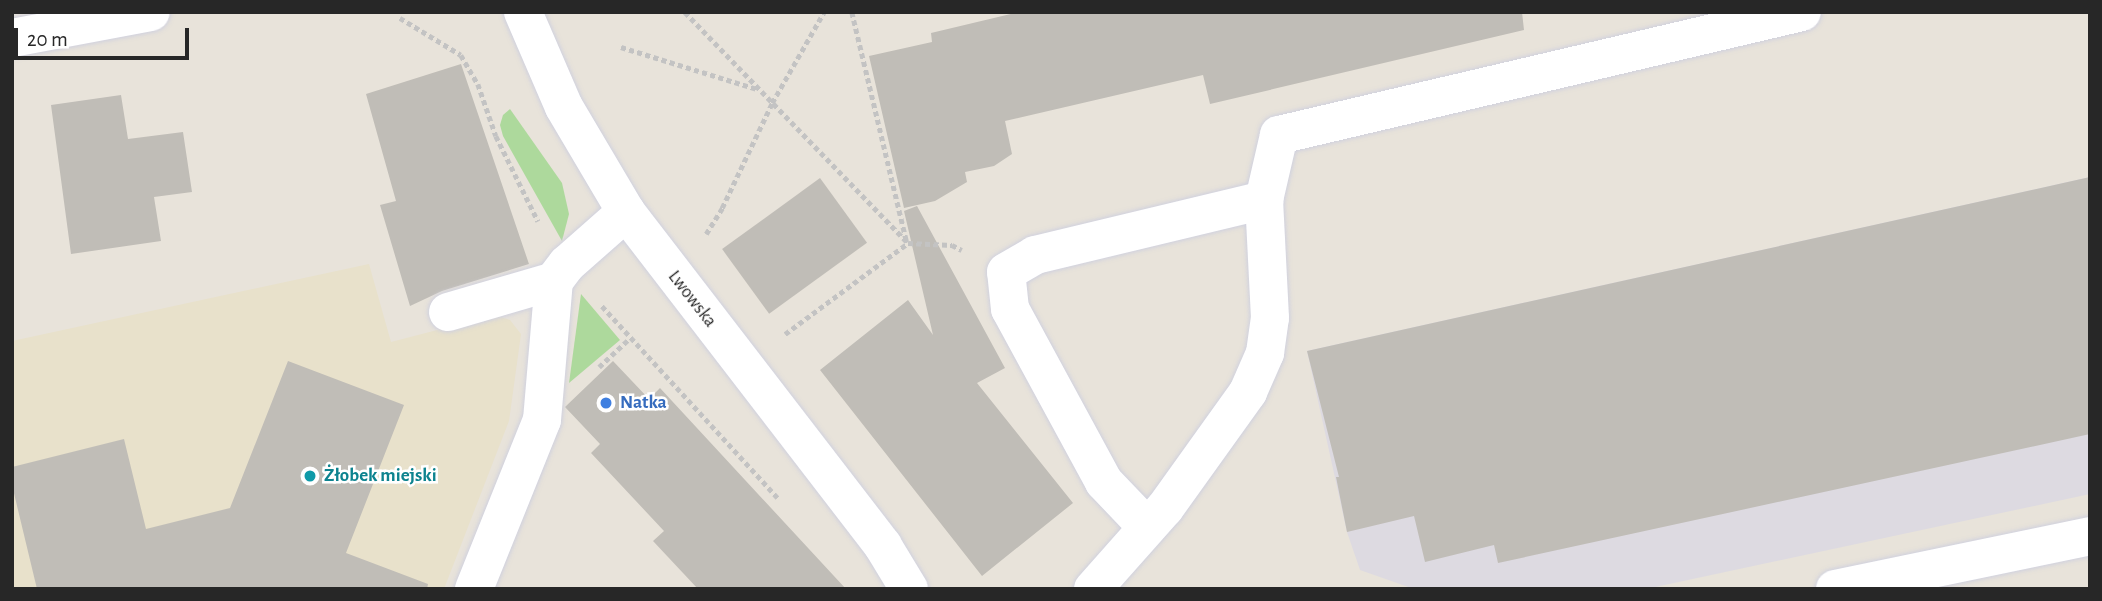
<!DOCTYPE html>
<html>
<head>
<meta charset="utf-8">
<style>
	body { margin:0 }
	#map { position:relative; width:2102px; height:601px; overflow:hidden; background:#e8e3da; font-family:"Alegreya Sans",sans-serif }
	div>[style] { position:absolute }
	.industrial>* { inset:0; background:#dddae1 }
	.education>* { inset:0; background:#e8e1cb }
	.green>* { inset:0; background:#add99c }
	.building>* { inset:0; background:#c0bdb7; transform-origin:0 0 }
	.path>* { height:4.5px; margin-top:-2.25px; transform-origin:0; background:repeating-linear-gradient(90deg,#c3c3c3 0 5px,transparent 0 8.5px) }
	.roads { filter:drop-shadow(0 0 2px #d0d1de) drop-shadow(0 0 2px #d0d1de) }
	.minor>* { height:38px; margin:-19px; padding:0 19px; transform-origin:19px; border-radius:19px; background:#fff }
	.dots>* { width:19px; height:19px; translate:-50% -50%; box-sizing:border-box; border:4px solid #fff; border-radius:50% }
	span { translate:-50% -50%; white-space:nowrap; text-align:center; line-height:1.15; -webkit-text-stroke:5px #fff; paint-order:stroke }
	.street-label { font-size:19px; color:#272727 }
	.shop-label { font-size:19px; color:#366cbe; font-weight:700 }
	.left { translate:0 -50%; text-align:left }
	.culture-label { font-size:19px; color:#0d838f; font-weight:700 }
	.frame { position:absolute; inset:0; border:14px solid #272727; pointer-events:none }
	.scale { position:absolute; left:14px; top:28px; width:175px; height:32px; box-sizing:border-box; border:4px solid #272727; border-top:0; padding-left:9px; font-size:21px; line-height:24px; white-space:nowrap; color:#272727; -webkit-text-stroke:5px #fff; paint-order:stroke }
</style>
</head>
<body>
<div id="map">
	<div class="industrial">
		<i style="clip-path:polygon(2090px 177px,2090px 494px,1646px 589px,1414px 589px,1360px 570px,1347px 532px,1307px 351px)"></i>
	</div>
	<div class="education">
		<i style="clip-path:polygon(369px 264px,391px 342px,495px 315px,510px 320px,521px 334px,509px 421px,444px 589px,12px 589px,12px 341px)"></i>
	</div>
	<div class="green">
		<i style="clip-path:polygon(510px 109px,562px 183px,569px 214px,562px 241px,503px 136px,500px 125px,503px 115px)"></i>
		<i style="clip-path:polygon(581px 294px,620px 340px,569px 383px)"></i>
	</div>
	<div class="building">
		<i style="clip-path:polygon(1019px 12px,1522px 12px,1524px 30px,1210px 104px,1203px 75px,1005px 121px,1012px 154px,994px 166px,965px 172px,967px 182px,935px 201px,904px 208px,869px 56px,932px 42px,931px 33px)"></i>
		<i style="clip-path:polygon(461px 64px,529px 264px,442px 291px,410px 306px,380px 205px,396px 201px,366px 94px)"></i>
		<i style="clip-path:polygon(121px 95px,128px 139px,183px 132px,192px 192px,154px 197px,161px 241px,71px 254px,51px 105px)"></i>
		<i style="clip-path:polygon(2090px 177px,2090px 434px,1498px 563px,1494px 545px,1425px 562px,1414px 516px,1347px 532px,1336px 477px,1339px 477px,1307px 351px)"></i>
		<i style="left:820px;top:178px;width:80px;height:121px;rotate:54deg"></i>
		<i style="clip-path:polygon(917px 206px,1005px 368px,977px 383px,1073px 503px,982px 576px,820px 370px,908px 300px,933px 335px,904px 211px)"></i>
		<i style="clip-path:polygon(288px 361px,404px 405px,346px 553px,428px 584px,427px 589px,37px 589px,12px 485px,12px 467px,124px 439px,146px 529px,230px 508px)"></i>
		<i style="clip-path:polygon(613px 361px,649px 399px,660px 388px,846px 589px,698px 589px,653px 541px,664px 531px,591px 453px,600px 444px,565px 407px)"></i>
	</div>
	<div class="path">
		<i style="left:685px;top:12px;width:321px;rotate:46deg"></i>
		<i style="left:852px;top:12px;width:236px;rotate:76.6deg"></i>
		<i style="left:400px;top:18px;width:71px;rotate:31.2deg"></i>
		<i style="left:461px;top:55px;width:34px;rotate:60deg"></i>
		<i style="left:478px;top:84px;width:55px;rotate:70.9deg"></i>
		<i style="left:496px;top:136px;width:95px;rotate:63.7deg"></i>
		<i style="left:621px;top:47px;width:142px;rotate:17.2deg"></i>
		<i style="left:706px;top:234px;width:31px;rotate:-58deg"></i>
		<i style="left:722px;top:208px;width:116px;rotate:-64.5deg"></i>
		<i style="left:772px;top:103px;width:105px;rotate:-60.3deg"></i>
		<i style="left:602px;top:306px;width:260px;rotate:47.5deg"></i>
		<i style="left:785px;top:334px;width:153px;rotate:-36.5deg"></i>
		<i style="left:908px;top:243px;width:44px;rotate:2.6deg"></i>
		<i style="left:952px;top:245px;width:11px;rotate:27deg"></i>
		<i style="left:599px;top:367px;width:42px;rotate:-43.1deg"></i>
	</div>
	<div class="roads">
		<div class="minor">
			<i style="left:523px;top:12px;width:103px;rotate:66.7deg"></i>
			<i style="left:564px;top:107px;width:122px;rotate:59.4deg"></i>
			<i style="left:626px;top:212px;width:421px;rotate:52.4deg"></i>
			<i style="left:883px;top:546px;width:50px;rotate:58.8deg"></i>
			<i style="left:12px;top:38px;width:141px;rotate:-10.6deg"></i>
			<i style="left:448px;top:312px;width:110px;rotate:-16.3deg"></i>
			<i style="left:554px;top:281px;width:21px;rotate:-53deg"></i>
			<i style="left:567px;top:264px;width:79px;rotate:-41.4deg"></i>
			<i style="left:1146px;top:526px;width:61px;rotate:-133.7deg"></i>
			<i style="left:1104px;top:482px;width:197px;rotate:-118.5deg"></i>
			<i style="left:1010px;top:309px;width:37px;rotate:-96deg"></i>
			<i style="left:1006px;top:272px;width:34px;rotate:-30deg"></i>
			<i style="left:1035px;top:255px;width:236px;rotate:-13.5deg"></i>
			<i style="left:1264px;top:200px;width:67px;rotate:-77deg"></i>
			<i style="left:1279px;top:135px;width:537px;rotate:-13.23deg"></i>
			<i style="left:474px;top:589px;width:182px;rotate:-68.1deg"></i>
			<i style="left:542px;top:420px;width:140px;rotate:-85.1deg"></i>
			<i style="left:1093px;top:589px;width:108px;rotate:-48.4deg"></i>
			<i style="left:1165px;top:508px;width:143px;rotate:-54.4deg"></i>
			<i style="left:1248px;top:392px;width:43px;rotate:-66.4deg"></i>
			<i style="left:1265px;top:353px;width:35px;rotate:-82deg"></i>
			<i style="left:1270px;top:318px;width:118px;rotate:-92.9deg"></i>
			<i style="left:1835px;top:589px;width:260px;rotate:-11.7deg"></i>
		</div>
	</div>
	<div class="dots">
		<i style="left:606px;top:403px;background:#3f7fe0"></i>
		<i style="left:310px;top:476px;background:#0f9aa8"></i>
	</div>
	<div class="street-label">
		<span style="left:692px;top:299px;rotate:52deg">Lwowska</span>
	</div>
	<div class="shop-label">
		<span class="left" style="left:620px;top:403px">Natka</span>
	</div>
	<div class="culture-label">
		<span class="left" style="left:324px;top:476px">Żłobek miejski</span>
	</div>
	<div class="frame"></div>
	<div class="scale">20 m</div>
</div>
</body>
</html>
